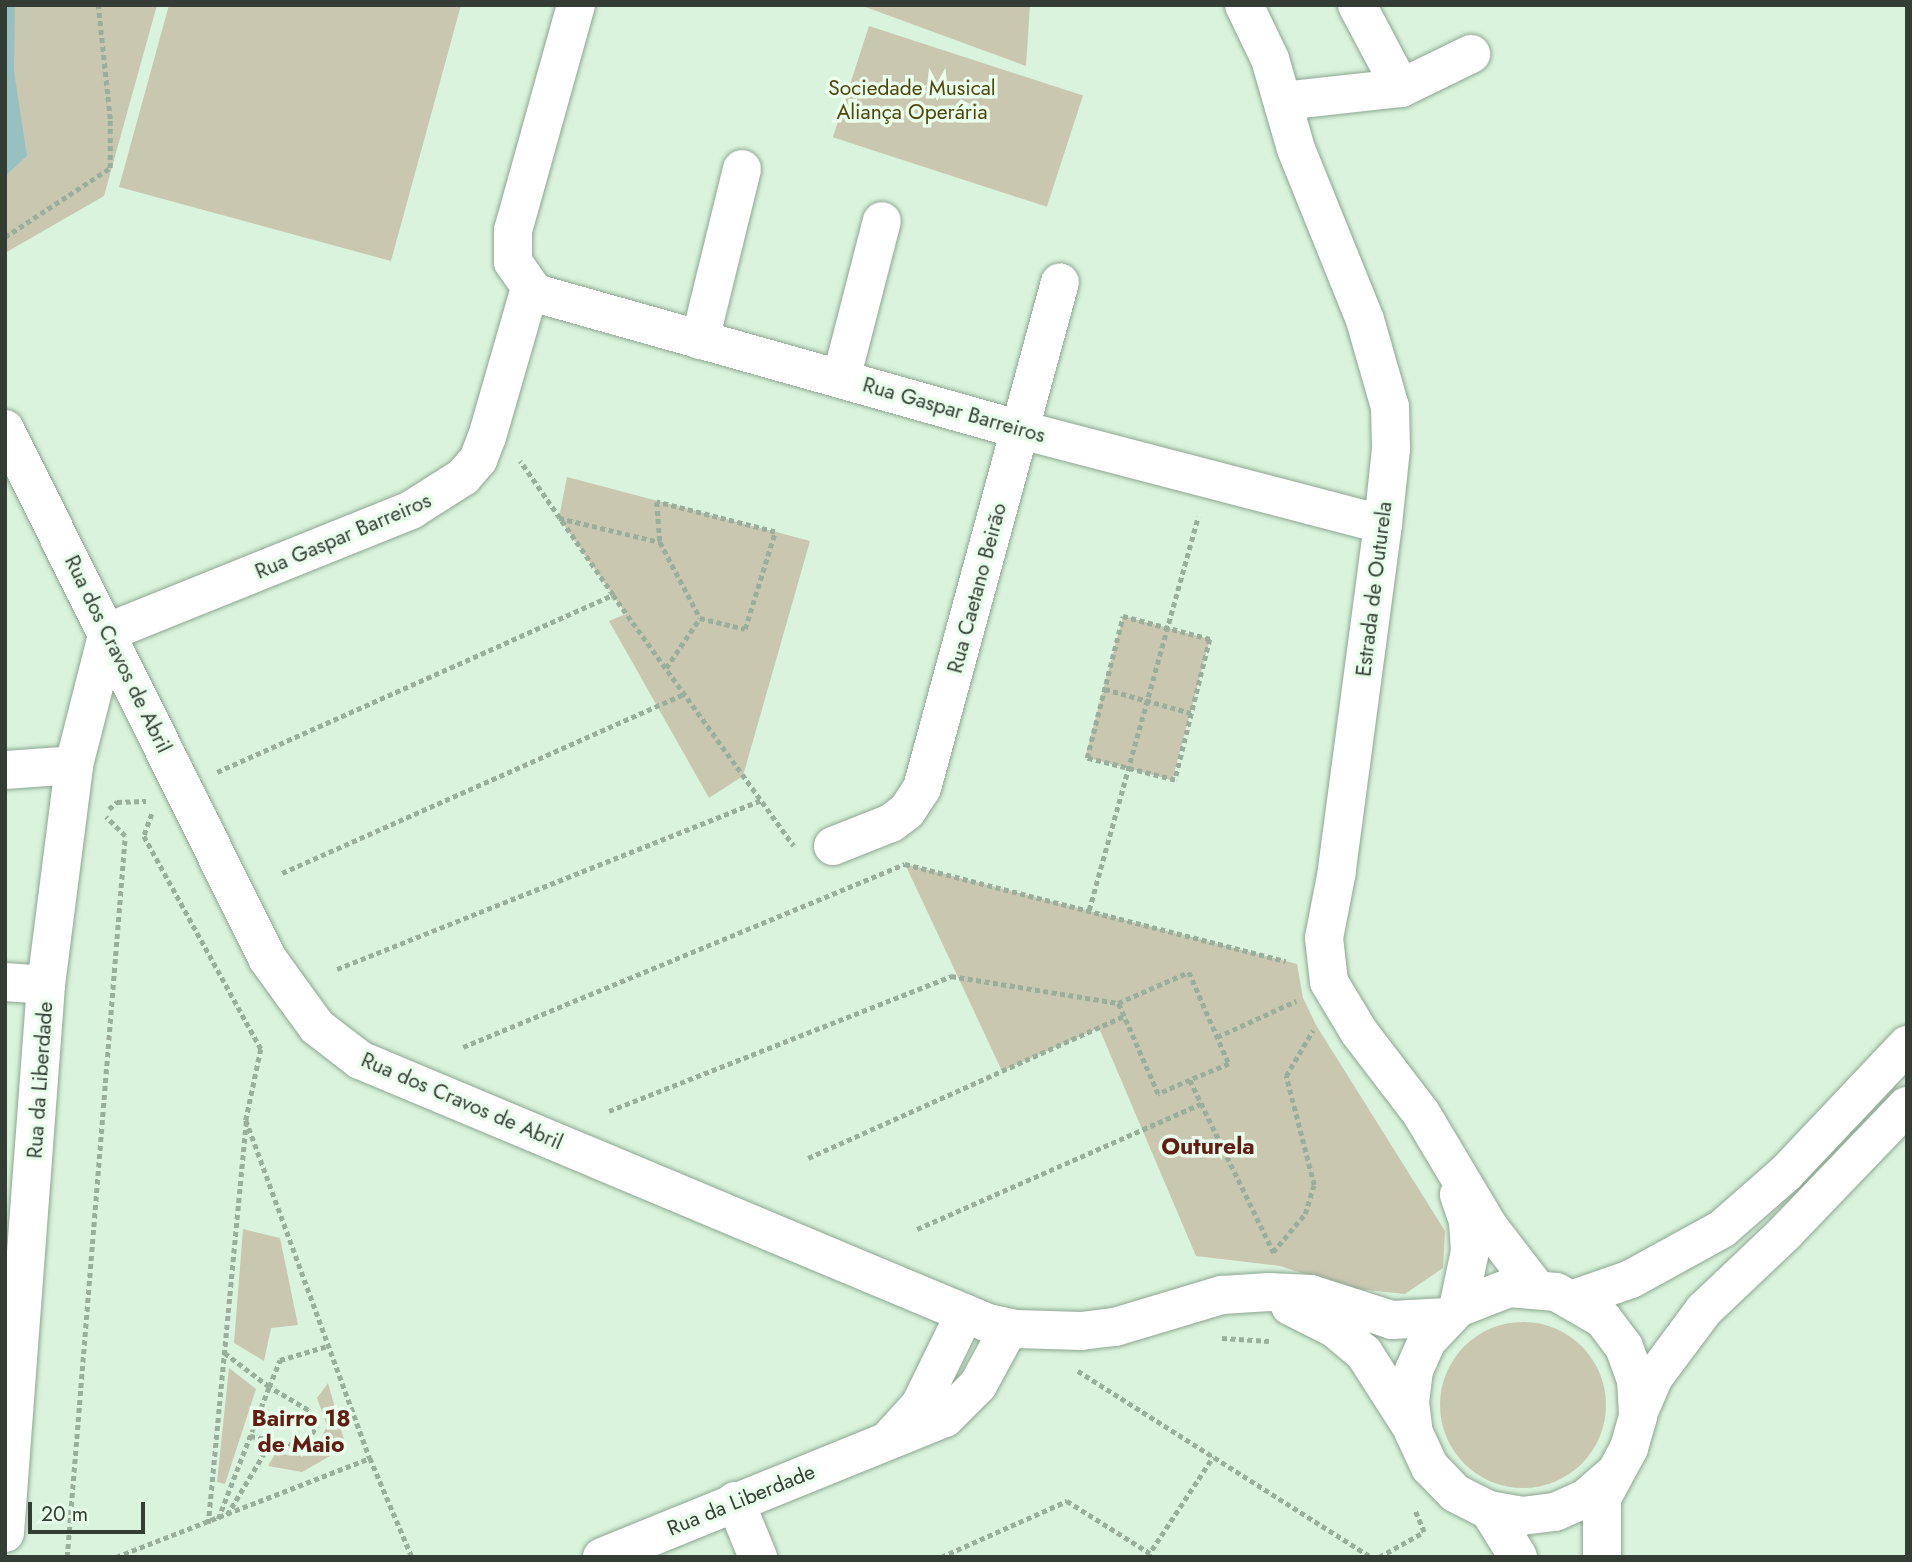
<!DOCTYPE html>
<html>
<head>
<meta charset="utf-8">
<style>
	body { margin:0 }
	#map { position:relative; width:1912px; height:1562px; overflow:hidden; background:#d9f3dc; font-family:Jost,sans-serif }
	div>[style] { position:absolute }
	.green>* { inset:0; background:#cac7b1; transform-origin:0 0 }
	.round { border-radius:50% }
	.water>* { inset:0; background:#97c1c1 }
	.path>* { height:4.5px; margin-top:-2.25px; transform-origin:0; background:repeating-linear-gradient(90deg,#9aae9c 0 5px,transparent 0 8.5px) }
	.roads { filter:drop-shadow(0 0 2px #8da691) drop-shadow(0 0 2px #8da691) }
	.minor>* { height:38px; margin:-19px; padding:0 19px; transform-origin:19px; border-radius:19px; background:#fff }
	.tertiary>* { height:38px; margin:-19px; padding:0 19px; transform-origin:19px; border-radius:19px; background:#fff }
	span { translate:-50% -50%; white-space:nowrap; text-align:center; line-height:1.15; -webkit-text-stroke:7px #e9ffec; paint-order:stroke }
	.park-label { font-size:21px; color:#4e460d }
	.street-label { font-size:21px; color:#333d34 }
	.neighbourhood-label { font-size:23px; color:#601d14; font-weight:700 }
	.frame { position:absolute; inset:0; border:7px solid #333d34; pointer-events:none }
	.scale { position:absolute; left:28px; top:1502px; width:117px; height:32px; box-sizing:border-box; border:4px solid #333d34; border-top:0; padding-left:9px; font-size:21px; line-height:24px; white-space:nowrap; color:#333d34; -webkit-text-stroke:5px #e9ffec; paint-order:stroke }
</style>
</head>
<body>
<div id="map">
	<div class="green">
		<i style="clip-path:polygon(5px 5px,157px 5px,104px 196px,5px 253px)"></i>
		<i style="clip-path:polygon(169px 5px,461px 5px,391px 261px,119px 187px)"></i>
		<i style="clip-path:polygon(860px 5px,1030px 5px,1026px 66px)"></i>
		<i style="left:869px;top:26px;width:225px;height:117px;rotate:18deg"></i>
		<i style="clip-path:polygon(567px 477px,810px 541px,743px 776px,709px 798px,609px 621px,626px 614px,559px 518px)"></i>
		<i style="left:1123px;top:616px;width:90px;height:146px;rotate:15deg"></i>
		<i style="clip-path:polygon(905px 864px,1297px 964px,1303px 998px,1316px 1025px,1445px 1231px,1443px 1268px,1405px 1294px,1348px 1288px,1280px 1266px,1196px 1256px,1099px 1028px,1002px 1071px)"></i>
		<i style="clip-path:polygon(243px 1229px,280px 1238px,298px 1325px,271px 1328px,264px 1361px,234px 1343px)"></i>
		<i class="round" style="left:1440px;top:1322px;width:166px;height:166px"></i>
		<i style="clip-path:polygon(229px 1368px,256px 1389px,225px 1484px,217px 1482px)"></i>
		<i style="clip-path:polygon(328px 1383px,346px 1447px,302px 1472px,268px 1466px,275px 1454px,312px 1456px,327px 1426px,317px 1398px)"></i>
	</div>
	<div class="water">
		<i style="clip-path:polygon(5px 5px,15px 5px,14px 71px,27px 156px,5px 176px)"></i>
	</div>
	<div class="path">
		<i style="left:5px;top:237px;width:126px;rotate:-33.3deg"></i>
		<i style="left:110px;top:168px;width:49px;rotate:-90deg"></i>
		<i style="left:110px;top:119px;width:115px;rotate:-96deg"></i>
		<i style="left:559px;top:518px;width:104px;rotate:13.4deg"></i>
		<i style="left:613px;top:595px;width:309px;rotate:54.2deg"></i>
		<i style="left:1123px;top:616px;width:90px;rotate:14.8deg"></i>
		<i style="left:1210px;top:639px;width:145px;rotate:103.9deg"></i>
		<i style="left:1175px;top:780px;width:91px;rotate:-166deg"></i>
		<i style="left:1087px;top:758px;width:146px;rotate:-75.8deg"></i>
		<i style="left:666px;top:668px;width:60px;rotate:-55.8deg"></i>
		<i style="left:700px;top:618px;width:46px;rotate:13.7deg"></i>
		<i style="left:745px;top:629px;width:102px;rotate:-72.8deg"></i>
		<i style="left:775px;top:532px;width:122px;rotate:-165.7deg"></i>
		<i style="left:657px;top:502px;width:40px;rotate:85.7deg"></i>
		<i style="left:660px;top:542px;width:86px;rotate:62.2deg"></i>
		<i style="left:1105px;top:689px;width:89px;rotate:15.6deg"></i>
		<i style="left:217px;top:772px;width:434px;rotate:-24.1deg"></i>
		<i style="left:613px;top:595px;width:163px;rotate:-124.8deg"></i>
		<i style="left:109px;top:809px;width:11px;rotate:-41deg"></i>
		<i style="left:117px;top:802px;width:29px;rotate:-2deg"></i>
		<i style="left:152px;top:814px;width:23px;rotate:110deg"></i>
		<i style="left:144px;top:836px;width:243px;rotate:61.2deg"></i>
		<i style="left:261px;top:1049px;width:73px;rotate:101.9deg"></i>
		<i style="left:282px;top:873px;width:440px;rotate:-24deg"></i>
		<i style="left:1089px;top:910px;width:408px;rotate:-74.5deg"></i>
		<i style="left:337px;top:969px;width:456px;rotate:-21.7deg"></i>
		<i style="left:1217px;top:1037px;width:87px;rotate:-24.5deg"></i>
		<i style="left:463px;top:1047px;width:478px;rotate:-22.5deg"></i>
		<i style="left:905px;top:864px;width:393px;rotate:14.3deg"></i>
		<i style="left:1190px;top:1080px;width:35px;rotate:156deg"></i>
		<i style="left:1158px;top:1094px;width:99px;rotate:-113.7deg"></i>
		<i style="left:1118px;top:1003px;width:77px;rotate:-23.6deg"></i>
		<i style="left:1189px;top:972px;width:100px;rotate:66.5deg"></i>
		<i style="left:1229px;top:1064px;width:42px;rotate:157.7deg"></i>
		<i style="left:1190px;top:1080px;width:192px;rotate:64.1deg"></i>
		<i style="left:609px;top:1111px;width:368px;rotate:-21.5deg"></i>
		<i style="left:951px;top:976px;width:169px;rotate:9.2deg"></i>
		<i style="left:808px;top:1158px;width:346px;rotate:-24.2deg"></i>
		<i style="left:917px;top:1229px;width:310px;rotate:-23.8deg"></i>
		<i style="left:1273px;top:1252px;width:50px;rotate:-49.9deg"></i>
		<i style="left:1305px;top:1214px;width:30px;rotate:-73deg"></i>
		<i style="left:1314px;top:1185px;width:113px;rotate:-104.4deg"></i>
		<i style="left:1286px;top:1076px;width:53px;rotate:-59.6deg"></i>
		<i style="left:1222px;top:1338px;width:47px;rotate:3.7deg"></i>
		<i style="left:1078px;top:1371px;width:347px;rotate:32.4deg"></i>
		<i style="left:250px;top:1436px;width:22px;rotate:10deg"></i>
		<i style="left:227px;top:1515px;width:87px;rotate:-59deg"></i>
		<i style="left:272px;top:1440px;width:32px;rotate:14deg"></i>
		<i style="left:303px;top:1448px;width:26px;rotate:-59deg"></i>
		<i style="left:316px;top:1426px;width:18px;rotate:-117deg"></i>
		<i style="left:308px;top:1410px;width:45px;rotate:-149.5deg"></i>
		<i style="left:269px;top:1387px;width:29px;rotate:-68deg"></i>
		<i style="left:280px;top:1360px;width:50px;rotate:-16.3deg"></i>
		<i style="left:218px;top:1519px;width:142px;rotate:-68.9deg"></i>
		<i style="left:269px;top:1387px;width:56px;rotate:-142.9deg"></i>
		<i style="left:208px;top:1524px;width:406px;rotate:-84.6deg"></i>
		<i style="left:246px;top:1120px;width:360px;rotate:69.9deg"></i>
		<i style="left:67px;top:1557px;width:723px;rotate:-85.4deg"></i>
		<i style="left:125px;top:836px;width:27px;rotate:-135deg"></i>
		<i style="left:116px;top:1557px;width:273px;rotate:-21.3deg"></i>
		<i style="left:370px;top:1458px;width:108px;rotate:67deg"></i>
		<i style="left:941px;top:1557px;width:138px;rotate:-24deg"></i>
		<i style="left:1067px;top:1501px;width:98px;rotate:32.1deg"></i>
		<i style="left:1147px;top:1557px;width:120px;rotate:-56.6deg"></i>
		<i style="left:1379px;top:1557px;width:51px;rotate:-29.1deg"></i>
		<i style="left:1424px;top:1532px;width:25px;rotate:-113deg"></i>
	</div>
	<div class="roads">
		<div class="minor">
			<i style="left:576px;top:5px;width:234px;rotate:105.6deg"></i>
			<i style="left:513px;top:230px;width:32px;rotate:90deg"></i>
			<i style="left:513px;top:262px;width:38px;rotate:55deg"></i>
			<i style="left:535px;top:293px;width:505px;rotate:15.74deg"></i>
			<i style="left:1021px;top:430px;width:374px;rotate:14.6deg"></i>
			<i style="left:1244px;top:5px;width:60px;rotate:64.3deg"></i>
			<i style="left:1270px;top:59px;width:94px;rotate:73.9deg"></i>
			<i style="left:1296px;top:149px;width:184px;rotate:68deg"></i>
			<i style="left:1365px;top:320px;width:91px;rotate:74deg"></i>
			<i style="left:1390px;top:407px;width:42px;rotate:88.6deg"></i>
			<i style="left:1391px;top:449px;width:75px;rotate:96.1deg"></i>
			<i style="left:1383px;top:524px;width:350px;rotate:97.6deg"></i>
			<i style="left:1337px;top:871px;width:68px;rotate:101deg"></i>
			<i style="left:1324px;top:938px;width:44px;rotate:83.5deg"></i>
			<i style="left:1329px;top:982px;width:58px;rotate:59deg"></i>
			<i style="left:1359px;top:1032px;width:102px;rotate:52.6deg"></i>
			<i style="left:1421px;top:1113px;width:133px;rotate:59.2deg"></i>
			<i style="left:1489px;top:1227px;width:77px;rotate:52.4deg"></i>
			<i style="left:1357px;top:5px;width:94px;rotate:62.1deg"></i>
			<i style="left:1283px;top:101px;width:119px;rotate:-6.3deg"></i>
			<i style="left:1401px;top:88px;width:78px;rotate:-25.9deg"></i>
			<i style="left:700px;top:340px;width:176px;rotate:-76.2deg"></i>
			<i style="left:841px;top:379px;width:163px;rotate:-75.5deg"></i>
			<i style="left:5px;top:770px;width:69px;rotate:-4.1deg"></i>
			<i style="left:833px;top:846px;width:62px;rotate:-21.6deg"></i>
			<i style="left:891px;top:823px;width:20px;rotate:-37deg"></i>
			<i style="left:907px;top:811px;width:27px;rotate:-57deg"></i>
			<i style="left:922px;top:788px;width:524px;rotate:-74.74deg"></i>
			<i style="left:5px;top:982px;width:41px;rotate:4.2deg"></i>
			<i style="left:1458px;top:1308px;width:58px;rotate:-78.1deg"></i>
			<i style="left:1470px;top:1251px;width:30px;rotate:-94deg"></i>
			<i style="left:1468px;top:1221px;width:28px;rotate:-109deg"></i>
			<i style="left:891px;top:1437px;width:43px;rotate:-47.8deg"></i>
			<i style="left:920px;top:1405px;width:102px;rotate:-63.9deg"></i>
			<i style="left:735px;top:1501px;width:61px;rotate:67.7deg"></i>
			<i style="left:5px;top:1533px;width:550px;rotate:-85.72deg"></i>
			<i style="left:46px;top:985px;width:222px;rotate:-82.7deg"></i>
			<i style="left:74px;top:765px;width:137px;rotate:-75.7deg"></i>
			<i style="left:108px;top:632px;width:327px;rotate:-21.9deg"></i>
			<i style="left:411px;top:510px;width:62px;rotate:-32.4deg"></i>
			<i style="left:463px;top:477px;width:23px;rotate:-49deg"></i>
			<i style="left:478px;top:460px;width:25px;rotate:-69deg"></i>
			<i style="left:487px;top:437px;width:155px;rotate:-73.9deg"></i>
			<i style="left:602px;top:1557px;width:370px;rotate:-22.1deg"></i>
			<i style="left:945px;top:1418px;width:47px;rotate:-45deg"></i>
			<i style="left:978px;top:1385px;width:65px;rotate:-61.5deg"></i>
		</div>
		<div class="tertiary">
			<i style="left:5px;top:429px;width:590px;rotate:63.65deg"></i>
			<i style="left:267px;top:958px;width:85px;rotate:54.1deg"></i>
			<i style="left:317px;top:1027px;width:54px;rotate:37.5deg"></i>
			<i style="left:360px;top:1060px;width:681px;rotate:22.72deg"></i>
			<i style="left:988px;top:1323px;width:30px;rotate:12deg"></i>
			<i style="left:1017px;top:1329px;width:64px;rotate:1.8deg"></i>
			<i style="left:1081px;top:1331px;width:34px;rotate:-7deg"></i>
			<i style="left:1115px;top:1327px;width:112px;rotate:-16.7deg"></i>
			<i style="left:1222px;top:1295px;width:47px;rotate:-3.7deg"></i>
			<i style="left:1269px;top:1292px;width:42px;rotate:2.7deg"></i>
			<i style="left:1311px;top:1294px;width:85px;rotate:17.8deg"></i>
			<i style="left:1392px;top:1320px;width:55px;rotate:-3.1deg"></i>
			<i style="left:1574px;top:1299px;width:60px;rotate:-19.3deg"></i>
			<i style="left:1631px;top:1279px;width:104px;rotate:-28.8deg"></i>
			<i style="left:1722px;top:1229px;width:86px;rotate:-41.2deg"></i>
			<i style="left:1787px;top:1172px;width:175px;rotate:-46.6deg"></i>
			<i style="left:1290px;top:1306px;width:49px;rotate:26.6deg"></i>
			<i style="left:1334px;top:1328px;width:39px;rotate:40deg"></i>
			<i style="left:1364px;top:1353px;width:85px;rotate:57.4deg"></i>
			<i style="left:1638px;top:1414px;width:40px;rotate:-66.6deg"></i>
			<i style="left:1654px;top:1377px;width:84px;rotate:-53.3deg"></i>
			<i style="left:1704px;top:1310px;width:112px;rotate:-43.5deg"></i>
			<i style="left:1785px;top:1233px;width:176px;rotate:-46.2deg"></i>
			<i style="left:1489px;top:1510px;width:55px;rotate:58.3deg"></i>
			<i style="left:1602px;top:1557px;width:59px;rotate:-90deg"></i>
			<i style="left:1602px;top:1498px;width:57px;rotate:-61.6deg"></i>
			<i style="left:1629px;top:1448px;width:33px;rotate:-74deg"></i>
			<i style="left:1638px;top:1416px;width:36px;rotate:-93deg"></i>
			<i style="left:1636px;top:1380px;width:35px;rotate:-110deg"></i>
			<i style="left:1624px;top:1347px;width:35px;rotate:-127deg"></i>
			<i style="left:1603px;top:1319px;width:54px;rotate:-150.1deg"></i>
			<i style="left:1556px;top:1292px;width:47px;rotate:-175.1deg"></i>
			<i style="left:1509px;top:1288px;width:55px;rotate:158.6deg"></i>
			<i style="left:1458px;top:1308px;width:45px;rotate:133.2deg"></i>
			<i style="left:1427px;top:1341px;width:32px;rotate:114deg"></i>
			<i style="left:1414px;top:1370px;width:32px;rotate:97deg"></i>
			<i style="left:1410px;top:1402px;width:31px;rotate:83deg"></i>
			<i style="left:1414px;top:1433px;width:38px;rotate:65deg"></i>
			<i style="left:1430px;top:1467px;width:36px;rotate:46deg"></i>
			<i style="left:1455px;top:1493px;width:38px;rotate:27deg"></i>
			<i style="left:1489px;top:1510px;width:34px;rotate:10deg"></i>
			<i style="left:1522px;top:1516px;width:33px;rotate:-7deg"></i>
			<i style="left:1555px;top:1512px;width:34px;rotate:-24deg"></i>
			<i style="left:1586px;top:1498px;width:33px;rotate:-41deg"></i>
		</div>
	</div>
	<div class="park-label">
		<span style="left:912px;top:100px">Sociedade Musical<br>Aliança Operária</span>
	</div>
	<div class="street-label">
		<span style="left:954px;top:410px;rotate:16deg">Rua Gaspar Barreiros</span>
		<span style="left:343px;top:536px;rotate:-23deg">Rua Gaspar Barreiros</span>
		<span style="left:977px;top:588px;rotate:-75deg">Rua Caetano Beirão</span>
		<span style="left:1374px;top:589px;rotate:-83deg">Estrada de Outurela</span>
		<span style="left:118px;top:654px;rotate:64deg">Rua dos Cravos de Abril</span>
		<span style="left:40px;top:1080px;rotate:-86deg">Rua da Liberdade</span>
		<span style="left:462px;top:1101px;rotate:23deg">Rua dos Cravos de Abril</span>
		<span style="left:741px;top:1500px;rotate:-22deg">Rua da Liberdade</span>
	</div>
	<div class="neighbourhood-label">
		<span style="left:1208px;top:1146px">Outurela</span>
		<span style="left:301px;top:1431px">Bairro 18<br>de Maio</span>
	</div>
	<div class="frame"></div>
	<div class="scale">20 m</div>
</div>
</body>
</html>
